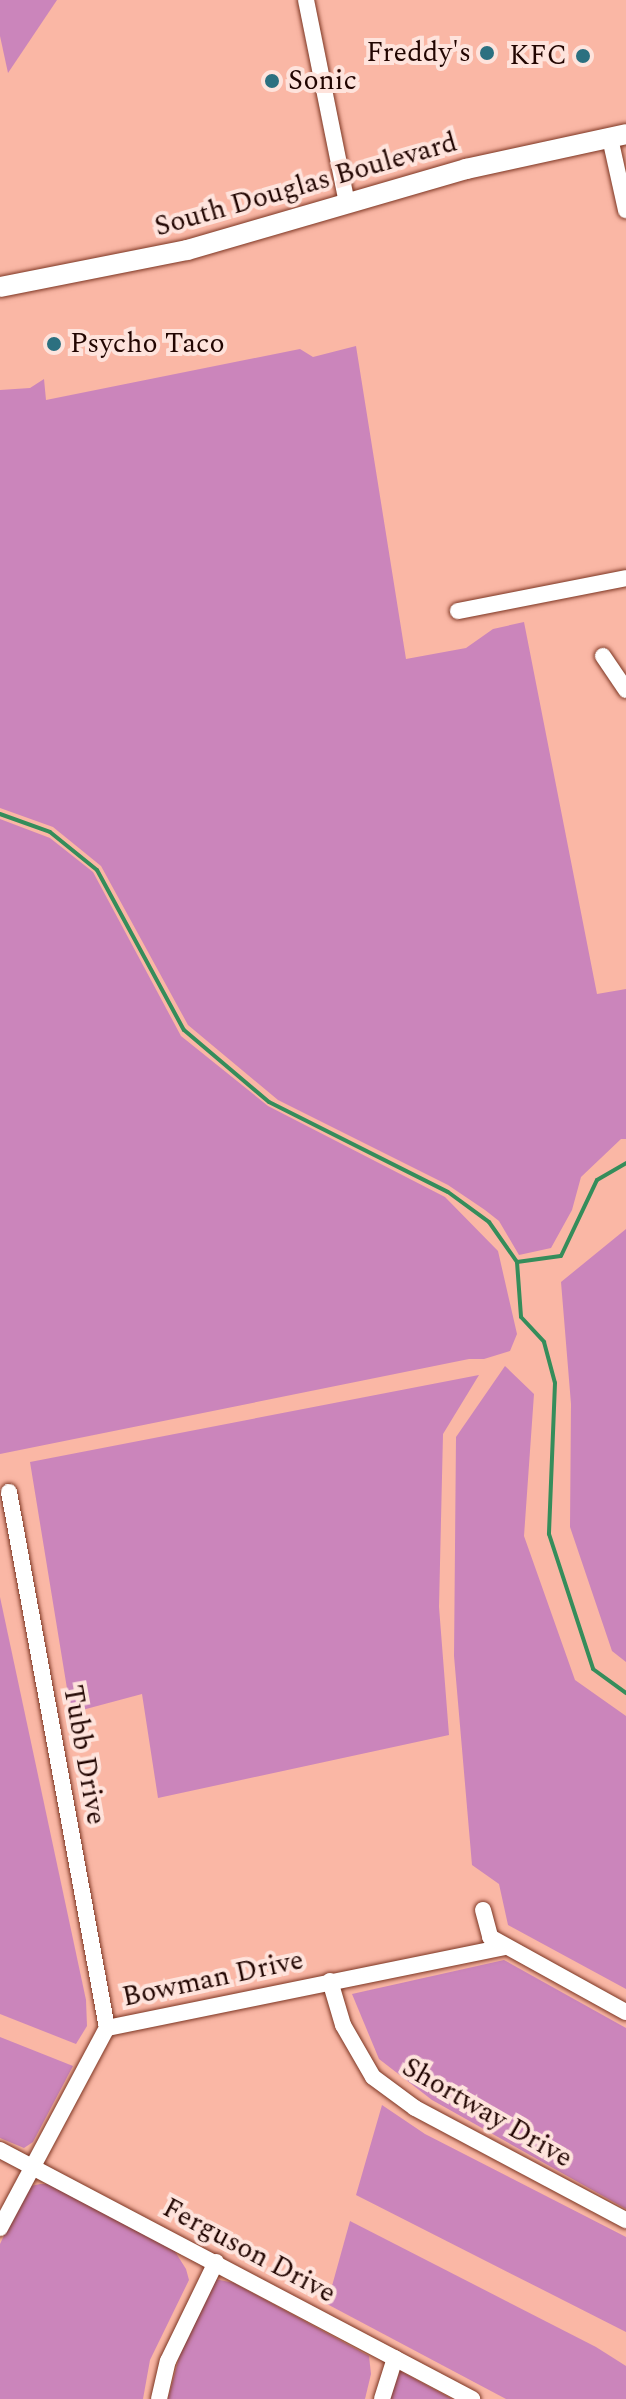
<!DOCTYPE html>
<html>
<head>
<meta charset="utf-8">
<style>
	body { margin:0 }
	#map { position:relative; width:626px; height:2399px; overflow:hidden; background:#fab7a5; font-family:Spectral,serif }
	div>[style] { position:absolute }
	.green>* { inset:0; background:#cb85bb }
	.stream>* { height:4px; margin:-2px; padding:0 2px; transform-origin:2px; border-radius:2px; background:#358d5b }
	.roads { filter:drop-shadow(0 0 2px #7c3522) drop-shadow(0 0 2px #7c3522) }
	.minor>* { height:16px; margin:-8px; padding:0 8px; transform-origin:8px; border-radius:8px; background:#fff }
	.major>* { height:20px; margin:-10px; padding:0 10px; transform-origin:10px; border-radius:10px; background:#fff }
	.dots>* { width:22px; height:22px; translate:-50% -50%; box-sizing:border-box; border:4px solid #fee3dc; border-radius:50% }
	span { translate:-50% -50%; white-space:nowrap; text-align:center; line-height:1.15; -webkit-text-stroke:8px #fee3dc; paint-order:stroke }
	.poi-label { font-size:28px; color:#210501 }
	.right { translate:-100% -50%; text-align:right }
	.left { translate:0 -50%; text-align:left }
	.street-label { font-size:28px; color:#210501 }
</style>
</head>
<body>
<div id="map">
	<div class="green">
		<i style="clip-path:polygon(0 0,57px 0,8px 73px,0 36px)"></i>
		<i style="clip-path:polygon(356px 346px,406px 659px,466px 648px,493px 629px,524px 622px,597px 994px,626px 989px,626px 1139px,621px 1139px,581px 1177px,572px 1210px,551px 1248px,519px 1255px,499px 1221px,485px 1210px,448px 1185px,278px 1100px,188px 1025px,101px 866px,53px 827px,0 808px,0 390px,30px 388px,44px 379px,46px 400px,300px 349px,313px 357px)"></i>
		<i style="clip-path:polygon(0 819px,50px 838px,93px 872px,181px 1036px,268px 1106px,445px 1197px,498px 1251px,517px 1334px,510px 1351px,484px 1359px,469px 1359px,0 1454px)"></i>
		<i style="clip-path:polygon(626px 1229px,626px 1662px,612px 1651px,570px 1527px,571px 1404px,561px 1282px)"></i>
		<i style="clip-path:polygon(505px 1366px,534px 1394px,524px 1536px,575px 1680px,626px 1716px,626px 1989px,508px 1925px,499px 1884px,472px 1865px,454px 1656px,456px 1437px)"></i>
		<i style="clip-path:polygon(479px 1375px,443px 1434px,439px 1607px,449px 1735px,158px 1798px,142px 1694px,71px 1713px,30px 1462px)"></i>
		<i style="clip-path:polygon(0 1597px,86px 2000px,87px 2026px,76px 2044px,0 2014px)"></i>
		<i style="clip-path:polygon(504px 1960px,626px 2028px,626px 2209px,432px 2100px,379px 2059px,352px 1994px)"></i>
		<i style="clip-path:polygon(0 2037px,73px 2066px,33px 2142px,24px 2148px,0 2138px)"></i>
		<i style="clip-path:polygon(382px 2105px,425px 2134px,626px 2237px,626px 2332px,356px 2195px)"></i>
		<i style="clip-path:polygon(40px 2184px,50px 2184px,174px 2250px,186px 2269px,189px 2280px,150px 2360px,143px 2399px,0 2399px,0 2244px,23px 2196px,31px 2186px)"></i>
		<i style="clip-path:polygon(350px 2221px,596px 2347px,626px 2366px,626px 2399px,506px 2399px,327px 2304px)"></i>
		<i style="clip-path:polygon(215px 2279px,234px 2283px,369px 2356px,371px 2374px,365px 2399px,168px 2399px,180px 2354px)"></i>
		<i style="clip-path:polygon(400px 2371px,452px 2399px,390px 2399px)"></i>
	</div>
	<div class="stream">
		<i style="left:0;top:814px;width:53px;rotate:19.8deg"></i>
		<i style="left:50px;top:832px;width:60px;rotate:39deg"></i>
		<i style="left:97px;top:870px;width:182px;rotate:61.5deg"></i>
		<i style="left:184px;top:1030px;width:111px;rotate:40.3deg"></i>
		<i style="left:269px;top:1102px;width:200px;rotate:26.7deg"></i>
		<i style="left:448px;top:1192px;width:51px;rotate:36.2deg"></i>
		<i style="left:489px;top:1222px;width:49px;rotate:55deg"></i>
		<i style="left:517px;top:1262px;width:55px;rotate:85.8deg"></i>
		<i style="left:521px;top:1317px;width:34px;rotate:47deg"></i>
		<i style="left:544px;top:1342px;width:42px;rotate:75deg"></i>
		<i style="left:555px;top:1383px;width:151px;rotate:92.3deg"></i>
		<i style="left:549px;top:1534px;width:142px;rotate:71.9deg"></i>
		<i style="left:593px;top:1669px;width:41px;rotate:36deg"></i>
		<i style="left:517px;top:1262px;width:44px;rotate:-7.8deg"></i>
		<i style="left:561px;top:1256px;width:84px;rotate:-64.7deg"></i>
		<i style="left:597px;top:1180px;width:34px;rotate:-30deg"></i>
	</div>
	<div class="roads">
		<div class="minor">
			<i style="left:306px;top:0;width:208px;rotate:78.6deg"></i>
			<i style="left:610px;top:138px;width:74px;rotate:77.5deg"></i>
			<i style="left:458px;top:611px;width:171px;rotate:-11.1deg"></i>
			<i style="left:603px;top:656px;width:41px;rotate:55.9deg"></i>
			<i style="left:9px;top:1492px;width:545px;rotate:79.64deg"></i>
			<i style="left:483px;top:1910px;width:28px;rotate:75deg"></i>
			<i style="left:490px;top:1937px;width:155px;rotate:28.9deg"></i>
			<i style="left:330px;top:1981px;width:46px;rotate:73.5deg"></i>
			<i style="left:343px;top:2025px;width:60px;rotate:60deg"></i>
			<i style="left:373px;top:2077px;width:52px;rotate:36.4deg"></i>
			<i style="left:415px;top:2108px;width:239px;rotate:28deg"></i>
			<i style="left:0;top:2150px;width:534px;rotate:27.81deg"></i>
			<i style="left:0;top:2228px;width:227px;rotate:-61.9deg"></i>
			<i style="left:107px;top:2028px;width:406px;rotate:-11.5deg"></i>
			<i style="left:159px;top:2399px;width:39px;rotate:-77deg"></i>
			<i style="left:168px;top:2361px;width:110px;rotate:-64.1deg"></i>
			<i style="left:382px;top:2399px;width:43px;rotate:-72.4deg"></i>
		</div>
		<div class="major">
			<i style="left:0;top:287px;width:191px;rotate:-11.2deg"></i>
			<i style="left:187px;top:250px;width:291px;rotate:-16.2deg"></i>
			<i style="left:466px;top:169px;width:164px;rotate:-12.3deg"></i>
		</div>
	</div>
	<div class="dots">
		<i style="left:487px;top:53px;background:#2c7080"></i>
		<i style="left:583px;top:56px;background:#2c7080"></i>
		<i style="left:272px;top:81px;background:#2c7080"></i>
		<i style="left:54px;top:344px;background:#2c7080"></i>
	</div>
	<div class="poi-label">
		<span class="right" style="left:471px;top:53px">Freddy's</span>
		<span class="right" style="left:567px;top:56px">KFC</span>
		<span class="left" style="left:288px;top:81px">Sonic</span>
		<span class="left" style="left:70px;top:344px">Psycho Taco</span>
	</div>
	<div class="street-label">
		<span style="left:306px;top:185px;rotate:-16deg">South Douglas Boulevard</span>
		<span style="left:84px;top:1755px;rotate:80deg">Tubb Drive</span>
		<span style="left:213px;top:1979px;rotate:-12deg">Bowman Drive</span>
		<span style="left:487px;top:2113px;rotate:30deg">Shortway Drive</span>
		<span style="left:249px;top:2251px;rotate:28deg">Ferguson Drive</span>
	</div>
</div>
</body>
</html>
